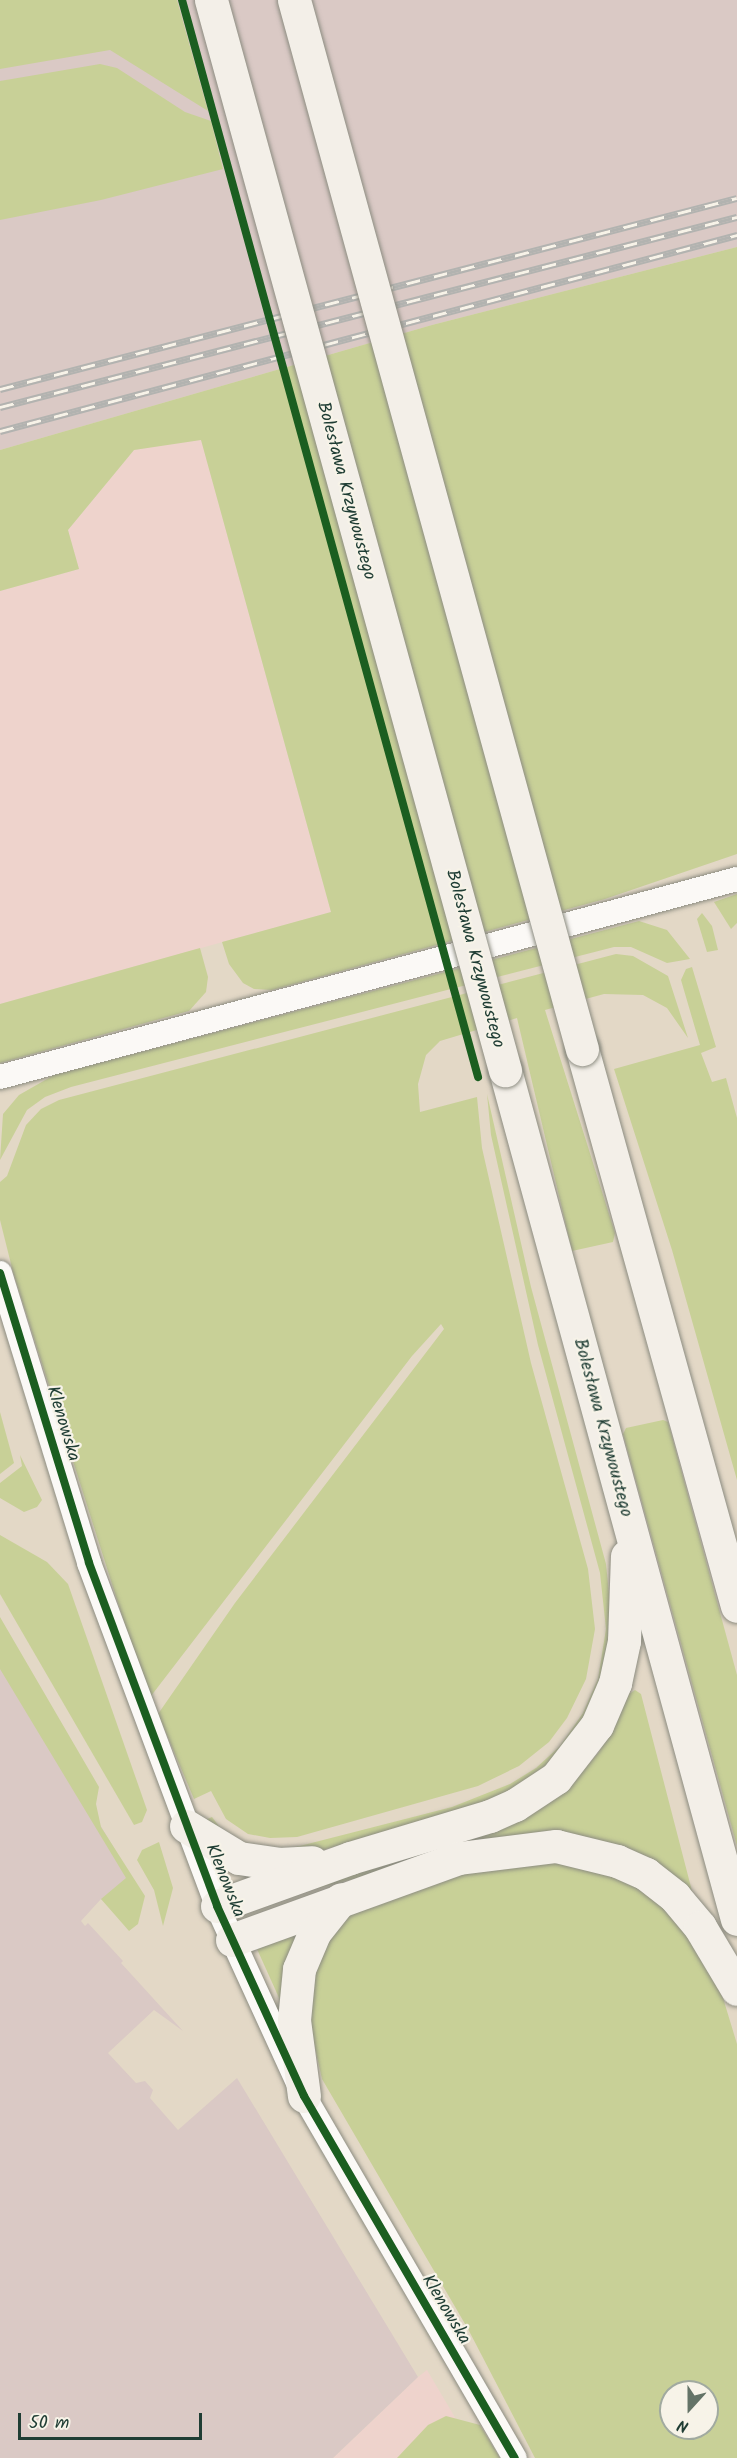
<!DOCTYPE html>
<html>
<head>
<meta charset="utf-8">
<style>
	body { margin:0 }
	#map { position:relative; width:737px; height:2458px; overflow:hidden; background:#e3d8c6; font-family:Kalam,sans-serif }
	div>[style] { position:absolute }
	.built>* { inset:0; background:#eed3cc }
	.industrial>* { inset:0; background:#dac9c5 }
	.green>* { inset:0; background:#c8d097 }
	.roads { filter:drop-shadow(0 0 2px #8c8c81) drop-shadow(0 0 2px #8c8c81) }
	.street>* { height:24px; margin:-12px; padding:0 12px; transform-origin:12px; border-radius:12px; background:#fbf9f6 }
	.secondary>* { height:33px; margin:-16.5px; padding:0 16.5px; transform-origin:16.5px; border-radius:16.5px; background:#f3efe8 }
	.rail>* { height:7px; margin-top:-3.5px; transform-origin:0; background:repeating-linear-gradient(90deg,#f7f3e8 0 14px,#b2b3b0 0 28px); box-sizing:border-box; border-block:2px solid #b2b3b0 }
	.bridges { filter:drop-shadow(0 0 2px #8c8c81) drop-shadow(0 0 2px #8c8c81) }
	.secondary-bridge>* { height:33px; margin:-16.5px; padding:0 16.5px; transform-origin:16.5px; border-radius:16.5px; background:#f3efe8 }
	.cycleway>* { height:8px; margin:-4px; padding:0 4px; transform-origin:4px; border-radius:4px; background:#1b5e20 }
	span { translate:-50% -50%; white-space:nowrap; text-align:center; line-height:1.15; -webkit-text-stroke:4.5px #f7f3e8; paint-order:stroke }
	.street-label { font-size:18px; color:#1f3d34 }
	.north { position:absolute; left:659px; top:2380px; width:60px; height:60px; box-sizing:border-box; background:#f7f3e8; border:2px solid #a1aaa0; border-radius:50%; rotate:201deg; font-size:16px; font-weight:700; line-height:24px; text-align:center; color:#1f3d34 }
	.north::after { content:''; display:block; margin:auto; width:21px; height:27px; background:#647367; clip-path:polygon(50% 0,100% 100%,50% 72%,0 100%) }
	.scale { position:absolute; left:18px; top:2413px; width:184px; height:27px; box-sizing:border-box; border:3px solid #1f3d34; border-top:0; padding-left:8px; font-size:18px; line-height:21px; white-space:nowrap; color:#1f3d34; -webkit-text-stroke:4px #f7f3e8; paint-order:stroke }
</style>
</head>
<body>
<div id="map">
	<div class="built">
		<i style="clip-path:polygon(201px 439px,331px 912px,0 1004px,0 591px,79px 569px,68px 530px,134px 450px)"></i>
		<i style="clip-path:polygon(427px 2370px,479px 2458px,333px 2458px,418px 2377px)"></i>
	</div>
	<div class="industrial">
		<i style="clip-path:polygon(0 0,737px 0,737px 247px,432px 325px,0 450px)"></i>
		<i style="clip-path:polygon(0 1658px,141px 1893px,123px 1922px,101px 1899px,81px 1921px,85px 1926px,88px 1923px,123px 1961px,121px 1963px,183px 2031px,154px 2010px,108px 2053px,136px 2083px,145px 2081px,153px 2090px,150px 2098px,178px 2130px,237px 2078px,418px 2377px,333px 2458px,0 2458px)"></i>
	</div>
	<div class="green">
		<i style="clip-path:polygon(0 0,177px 0,208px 111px,110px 50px,0 69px)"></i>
		<i style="clip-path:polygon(100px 64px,117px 68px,185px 112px,211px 121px,223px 169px,101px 200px,0 220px,0 81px)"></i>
		<i style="clip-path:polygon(737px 247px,737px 854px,605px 899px,272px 990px,254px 989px,243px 983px,229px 964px,222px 942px,331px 912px,201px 440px,134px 450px,68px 530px,79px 569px,0 591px,0 450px,432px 325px)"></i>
		<i style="clip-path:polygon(737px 894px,737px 923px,731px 929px,714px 902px)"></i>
		<i style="clip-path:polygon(702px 913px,712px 926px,718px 950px,707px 952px,697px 919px)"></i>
		<i style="clip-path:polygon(639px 921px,667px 930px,690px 959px,667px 963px,631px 947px,614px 947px,71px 1087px,45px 1097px,27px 1110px,0 1160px,3px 1114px,19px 1095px,54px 1075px)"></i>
		<i style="clip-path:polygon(200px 948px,208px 977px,206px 992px,189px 1011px,0 1063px,0 1004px)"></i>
		<i style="clip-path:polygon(616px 954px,633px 956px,668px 976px,688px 1038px,667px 1008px,643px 995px,604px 994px,545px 1010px,615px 1233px,613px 1242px,572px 1251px,517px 1018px,440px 1041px,426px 1055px,418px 1084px,420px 1112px,477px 1097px,482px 1148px,531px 1363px,588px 1569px,595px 1629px,586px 1679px,567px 1718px,549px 1742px,519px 1766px,478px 1786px,297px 1837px,270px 1838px,248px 1834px,226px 1819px,211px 1791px,194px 1799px,158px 1714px,235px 1603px,444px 1329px,441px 1324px,412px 1356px,151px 1696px,125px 1625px,13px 1272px,0 1220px,0 1182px,7px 1176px,26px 1125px,41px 1109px,59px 1100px)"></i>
		<i style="clip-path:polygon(692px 967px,716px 1047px,701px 1053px,712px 1082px,726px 1078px,737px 1118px,737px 1480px,672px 1250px,614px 1069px,700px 1045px,681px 980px,686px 969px)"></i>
		<i style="clip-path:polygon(487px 1094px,531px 1287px,606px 1564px,613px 1633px,607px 1675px,587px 1721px,570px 1745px,550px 1766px,507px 1794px,464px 1811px,304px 1855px,246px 1854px,223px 1842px,205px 1820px,212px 1817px,224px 1833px,246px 1845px,288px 1849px,452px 1807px,510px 1784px,536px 1768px,560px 1746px,583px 1713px,598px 1679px,606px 1629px,600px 1573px,538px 1345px,491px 1135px)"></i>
		<i style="clip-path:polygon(0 1412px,14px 1463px,0 1474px)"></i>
		<i style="clip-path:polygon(663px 1420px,668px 1422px,737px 1675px,737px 1846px,623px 1434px,626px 1428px)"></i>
		<i style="clip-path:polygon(20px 1455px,42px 1500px,37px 1507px,24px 1512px,0 1498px,0 1483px,22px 1466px)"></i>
		<i style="clip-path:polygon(0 1535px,47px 1562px,68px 1584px,147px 1810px,142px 1822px,134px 1825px,0 1594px)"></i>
		<i style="clip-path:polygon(0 1617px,99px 1787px,96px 1804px,101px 1827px,145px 1896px,138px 1924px,129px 1931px,101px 1899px,126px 1878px,0 1669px)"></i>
		<i style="clip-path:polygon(635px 1690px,641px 1694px,692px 1891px,642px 1861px,425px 1860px,299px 1893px,575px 1780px,599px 1752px,629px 1694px)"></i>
		<i style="clip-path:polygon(159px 1842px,173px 1888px,163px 1926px,154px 1890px,137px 1860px,142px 1850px)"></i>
		<i style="clip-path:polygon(evenodd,548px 1859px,629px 1880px,678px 1917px,723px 1998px,737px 2044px,737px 2458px,535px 2458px,468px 2329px,322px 2079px,306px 2008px,319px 1949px,342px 1921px,359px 1910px,435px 1879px,548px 1859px,671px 2392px,707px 2392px,707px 2428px,671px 2428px,671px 2392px)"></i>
		<i style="clip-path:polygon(304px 1923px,280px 2000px,257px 1949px)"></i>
		<i style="clip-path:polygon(446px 2416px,480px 2425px,500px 2458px,397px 2458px,428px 2425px)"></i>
	</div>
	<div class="roads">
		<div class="street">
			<i style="left:0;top:1077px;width:763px;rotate:-15.04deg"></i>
			<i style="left:0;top:1273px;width:303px;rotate:72.9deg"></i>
			<i style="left:89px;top:1563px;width:366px;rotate:69.5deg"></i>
			<i style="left:217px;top:1906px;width:209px;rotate:65.4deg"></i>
			<i style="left:304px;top:2096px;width:419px;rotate:59.8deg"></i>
		</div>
		<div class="secondary">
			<i style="left:582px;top:1049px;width:578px;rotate:74.45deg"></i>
			<i style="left:505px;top:1070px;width:880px;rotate:74.72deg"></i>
			<i style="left:186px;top:1826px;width:62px;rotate:31.1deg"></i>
			<i style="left:239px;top:1858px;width:40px;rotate:8.5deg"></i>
			<i style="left:279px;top:1864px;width:33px;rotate:-3deg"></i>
			<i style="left:217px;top:1906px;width:141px;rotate:-19.8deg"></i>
			<i style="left:350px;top:1858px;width:146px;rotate:-16.7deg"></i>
			<i style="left:490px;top:1816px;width:27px;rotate:-24deg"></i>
			<i style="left:515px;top:1805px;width:49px;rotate:-33.4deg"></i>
			<i style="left:556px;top:1778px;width:67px;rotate:-52.3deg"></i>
			<i style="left:597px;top:1725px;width:46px;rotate:-66.8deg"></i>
			<i style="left:615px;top:1683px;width:43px;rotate:-77.9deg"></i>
			<i style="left:624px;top:1641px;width:85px;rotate:-88deg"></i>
			<i style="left:232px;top:1940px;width:241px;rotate:-19.9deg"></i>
			<i style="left:459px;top:1858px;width:98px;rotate:-7.1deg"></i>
			<i style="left:556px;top:1846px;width:63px;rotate:13.8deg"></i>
			<i style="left:617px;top:1861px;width:32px;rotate:24deg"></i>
			<i style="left:646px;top:1874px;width:37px;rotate:38deg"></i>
			<i style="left:675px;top:1897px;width:39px;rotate:50deg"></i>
			<i style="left:700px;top:1927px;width:72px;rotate:59.2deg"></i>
			<i style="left:304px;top:2096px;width:77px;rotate:-97.5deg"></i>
			<i style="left:294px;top:2020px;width:51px;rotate:-84.4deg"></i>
			<i style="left:299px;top:1969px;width:39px;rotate:-67deg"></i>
			<i style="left:314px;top:1933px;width:43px;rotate:-51.5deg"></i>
		</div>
	</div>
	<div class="rail">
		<i style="left:0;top:389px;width:761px;rotate:-14.53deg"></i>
		<i style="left:0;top:407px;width:761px;rotate:-14.46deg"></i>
		<i style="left:0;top:431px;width:763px;rotate:-14.89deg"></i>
	</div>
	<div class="bridges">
		<div class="secondary-bridge">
			<i style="left:211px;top:0;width:1110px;rotate:74.64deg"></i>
			<i style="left:294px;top:0;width:1088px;rotate:74.65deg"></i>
		</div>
	</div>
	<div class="cycleway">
		<i style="left:182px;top:0;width:1117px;rotate:74.63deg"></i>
		<i style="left:0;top:1273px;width:303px;rotate:72.9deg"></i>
		<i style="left:89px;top:1563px;width:366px;rotate:69.5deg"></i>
		<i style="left:217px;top:1906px;width:209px;rotate:65.4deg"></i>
		<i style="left:304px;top:2096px;width:419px;rotate:59.8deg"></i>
	</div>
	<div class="street-label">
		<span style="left:345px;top:491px;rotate:75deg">Bolesława Krzywoustego</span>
		<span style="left:474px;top:959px;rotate:75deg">Bolesława Krzywoustego</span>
		<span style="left:62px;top:1424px;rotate:73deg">Klenowska</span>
		<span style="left:602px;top:1428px;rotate:75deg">Bolesława Krzywoustego</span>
		<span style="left:224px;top:1881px;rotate:68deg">Klenowska</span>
		<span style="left:445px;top:2310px;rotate:59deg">Klenowska</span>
	</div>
	<div class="north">N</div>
	<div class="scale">50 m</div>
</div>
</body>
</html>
